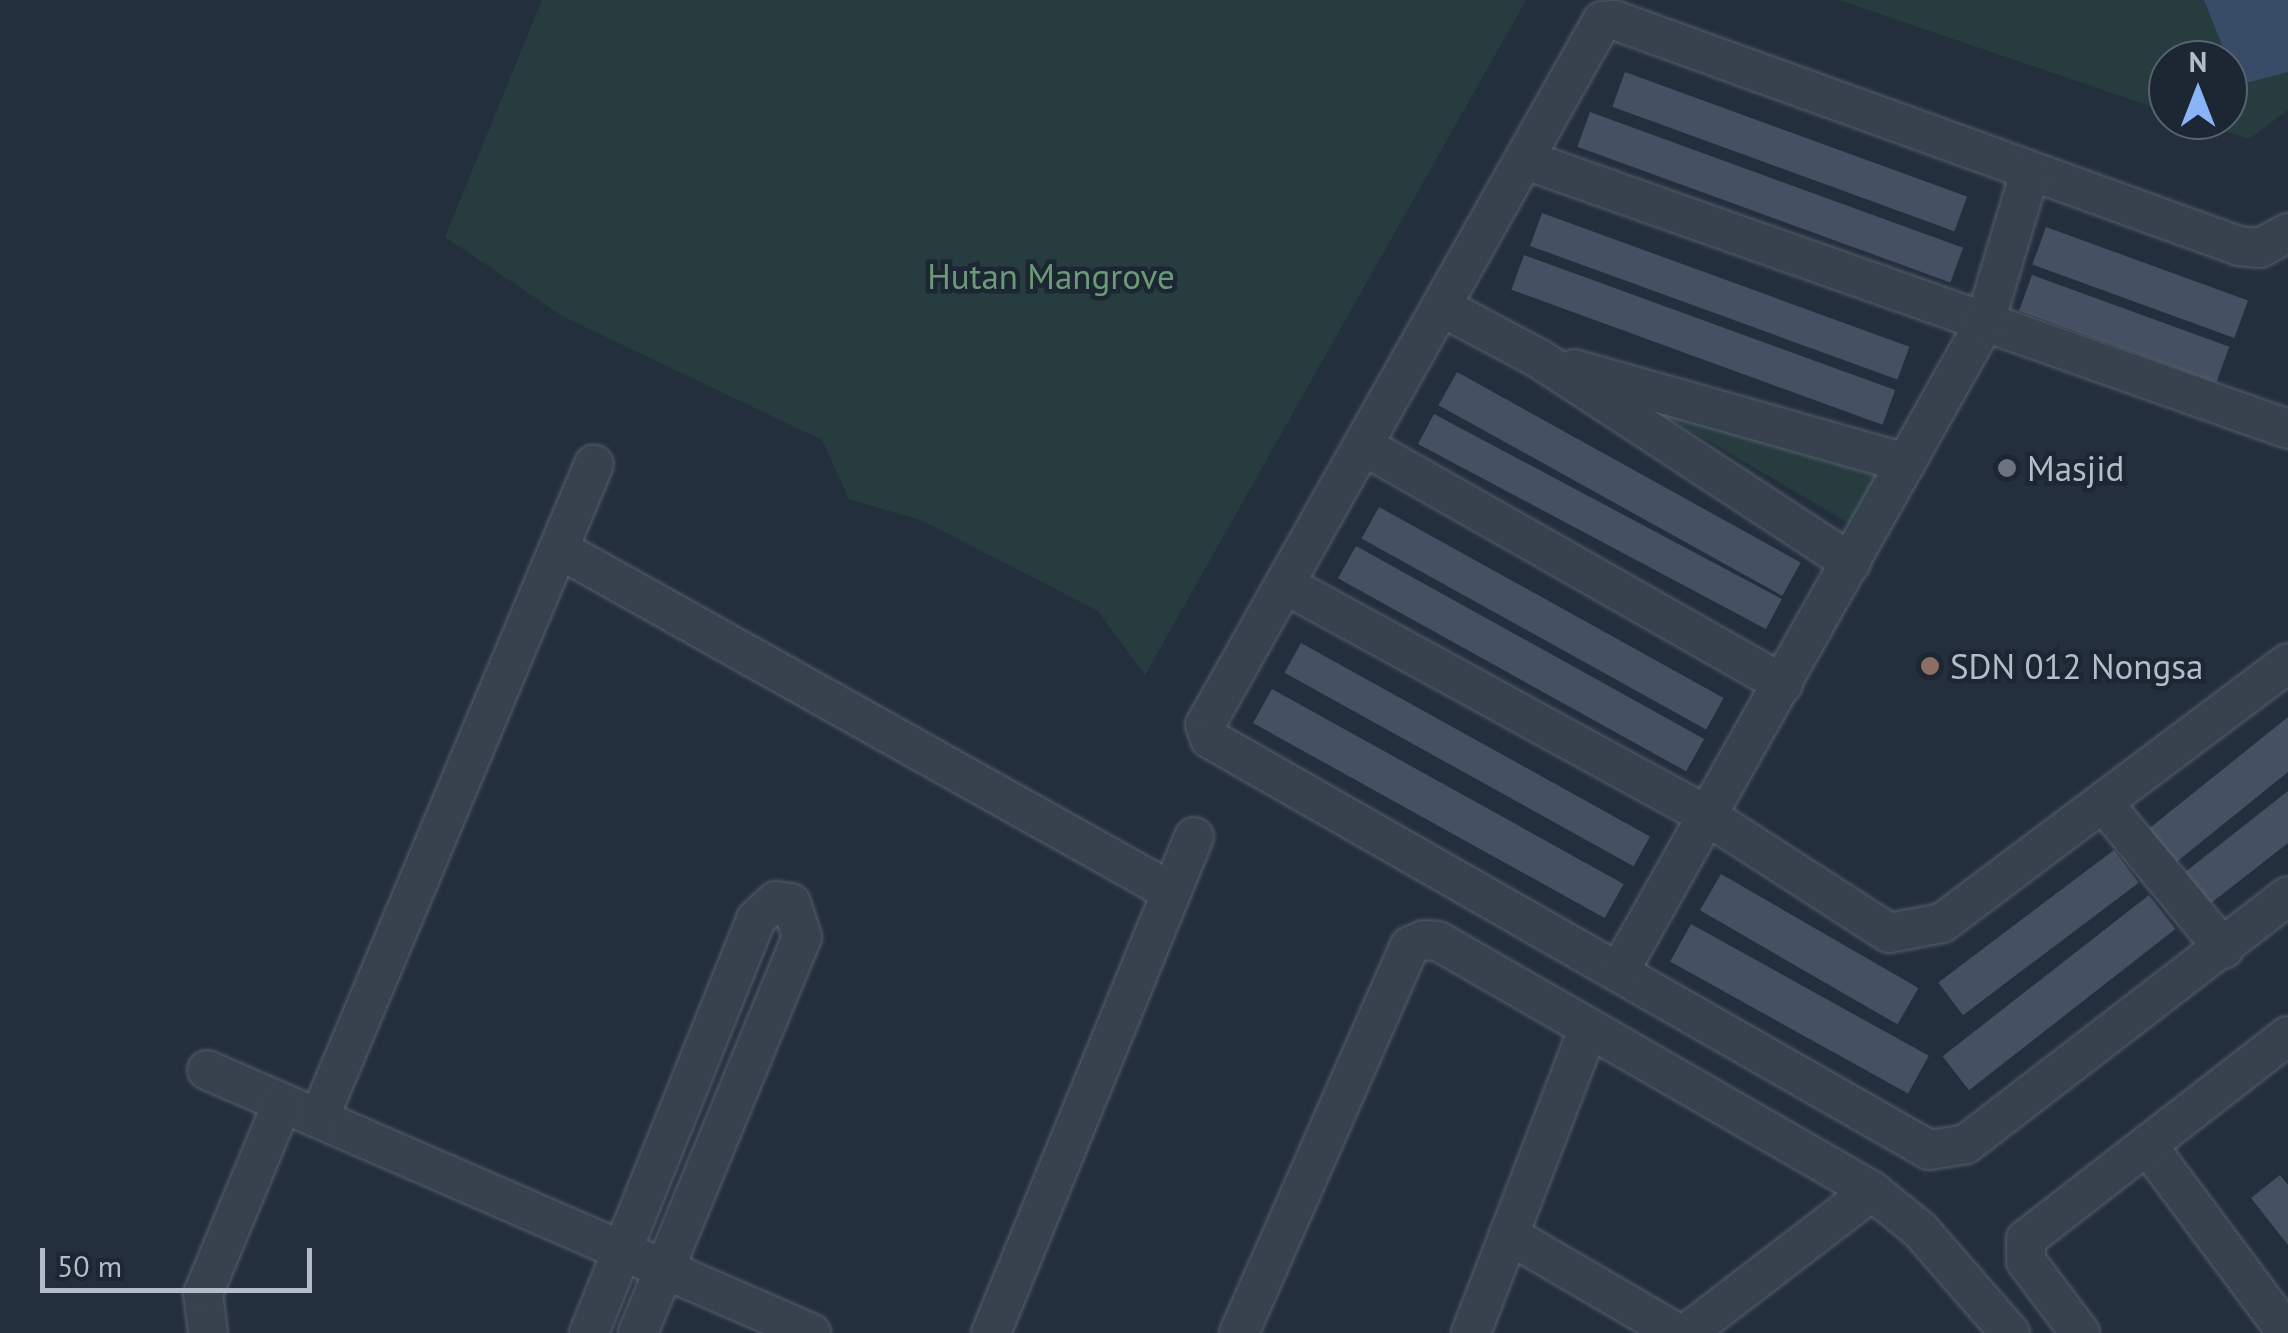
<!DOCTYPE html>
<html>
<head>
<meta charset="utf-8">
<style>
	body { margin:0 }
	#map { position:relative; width:2288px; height:1333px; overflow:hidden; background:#242f3e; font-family:"PT Sans",sans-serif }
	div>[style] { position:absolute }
	.green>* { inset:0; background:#263c3f }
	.water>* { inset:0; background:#394c67 }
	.building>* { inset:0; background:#455162; transform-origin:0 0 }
	.roads { filter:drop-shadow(0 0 2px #565f6c) drop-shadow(0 0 2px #565f6c) }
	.street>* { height:38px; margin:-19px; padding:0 19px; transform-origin:19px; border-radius:19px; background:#38414e }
	.dots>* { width:28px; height:28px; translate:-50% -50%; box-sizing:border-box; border:5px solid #1d2633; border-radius:50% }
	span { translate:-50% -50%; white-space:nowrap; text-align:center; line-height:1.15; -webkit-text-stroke:9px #1d2633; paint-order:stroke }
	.park-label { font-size:35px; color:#6b9a76 }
	.poi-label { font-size:35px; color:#b4bcc9 }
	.left { translate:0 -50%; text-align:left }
	.north { position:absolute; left:2148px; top:40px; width:100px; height:100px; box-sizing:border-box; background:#1d2633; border:2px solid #59626f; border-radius:50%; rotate:0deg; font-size:28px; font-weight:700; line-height:40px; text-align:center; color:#b4bcc9 }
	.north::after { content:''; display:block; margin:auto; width:35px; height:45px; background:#8ab4f8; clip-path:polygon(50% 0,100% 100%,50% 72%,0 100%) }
	.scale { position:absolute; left:40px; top:1248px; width:272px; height:45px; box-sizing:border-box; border:5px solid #b4bcc9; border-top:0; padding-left:12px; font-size:30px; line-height:35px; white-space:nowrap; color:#b4bcc9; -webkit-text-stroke:8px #1d2633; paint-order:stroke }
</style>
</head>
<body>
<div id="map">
	<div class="green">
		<i style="clip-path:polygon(542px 0,1526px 0,1145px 675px,1098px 611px,923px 521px,849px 499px,822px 440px,564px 317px,445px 237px)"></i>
		<i style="clip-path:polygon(1839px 0,2288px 0,2288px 110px,2249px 139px,2192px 120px,2228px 120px,2228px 60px,2168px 60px,2168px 112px)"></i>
		<i style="clip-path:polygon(1657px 411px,1879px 473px,1854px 526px)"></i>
	</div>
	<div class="water">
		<i style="clip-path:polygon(2204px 0,2288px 0,2288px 72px,2238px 85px)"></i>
	</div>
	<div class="building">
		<i style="left:1625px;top:72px;width:364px;height:37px;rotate:20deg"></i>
		<i style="left:1590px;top:112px;width:397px;height:37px;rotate:20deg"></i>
		<i style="left:1542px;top:213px;width:391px;height:35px;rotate:20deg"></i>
		<i style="left:2046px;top:227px;width:215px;height:40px;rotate:20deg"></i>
		<i style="left:1524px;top:255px;width:395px;height:37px;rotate:20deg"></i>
		<i style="left:2032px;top:275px;width:210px;height:38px;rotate:20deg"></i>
		<i style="left:1457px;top:372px;width:393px;height:38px;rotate:29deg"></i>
		<i style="left:1434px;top:414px;width:394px;height:34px;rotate:28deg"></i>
		<i style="left:1379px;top:507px;width:394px;height:36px;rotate:29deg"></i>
		<i style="left:1356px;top:546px;width:398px;height:37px;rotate:29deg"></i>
		<i style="left:1301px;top:643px;width:399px;height:34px;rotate:29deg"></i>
		<i style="left:1272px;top:689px;width:402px;height:39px;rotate:29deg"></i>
		<i style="clip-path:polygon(2288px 717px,2288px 772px,2169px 868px,2141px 835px)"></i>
		<i style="clip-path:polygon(2288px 791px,2288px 843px,2206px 907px,2180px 876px)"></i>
		<i style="left:2114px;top:850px;width:41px;height:220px;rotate:53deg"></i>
		<i style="left:1721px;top:874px;width:228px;height:42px;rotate:30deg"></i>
		<i style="left:2149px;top:895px;width:43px;height:262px;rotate:52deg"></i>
		<i style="left:1691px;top:924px;width:272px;height:43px;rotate:29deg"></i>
		<i style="clip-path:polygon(2280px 1175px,2288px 1185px,2288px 1245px,2251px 1198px)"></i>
	</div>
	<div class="roads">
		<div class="street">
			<i style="left:1526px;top:160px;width:808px;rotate:19.44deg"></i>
			<i style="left:2288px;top:233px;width:32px;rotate:152deg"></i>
			<i style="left:2260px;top:248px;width:21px;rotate:-175deg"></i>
			<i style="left:2239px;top:246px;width:665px;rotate:-160.12deg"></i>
			<i style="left:1614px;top:20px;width:12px;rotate:175deg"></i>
			<i style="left:1602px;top:21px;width:808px;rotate:119.42deg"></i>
			<i style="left:1205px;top:725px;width:15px;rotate:70deg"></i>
			<i style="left:1210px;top:739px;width:828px;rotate:29.75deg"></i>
			<i style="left:1929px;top:1150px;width:37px;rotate:-9deg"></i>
			<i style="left:1966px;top:1144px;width:406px;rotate:-37.6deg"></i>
			<i style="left:1442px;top:307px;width:109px;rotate:28deg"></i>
			<i style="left:1538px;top:358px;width:374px;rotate:33.2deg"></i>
			<i style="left:1574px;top:369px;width:345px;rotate:15.8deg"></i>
			<i style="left:1364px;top:446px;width:482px;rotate:29.6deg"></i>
			<i style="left:559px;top:549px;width:700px;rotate:29.24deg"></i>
			<i style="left:1286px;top:585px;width:482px;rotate:28.7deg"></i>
			<i style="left:1709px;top:817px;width:214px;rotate:32.8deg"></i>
			<i style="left:1889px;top:933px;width:54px;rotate:-10.7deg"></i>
			<i style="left:1942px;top:923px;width:433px;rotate:-36.9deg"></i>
			<i style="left:2104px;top:804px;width:188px;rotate:50.4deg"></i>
			<i style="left:1620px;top:970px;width:744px;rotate:-60.61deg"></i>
			<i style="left:1985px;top:322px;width:157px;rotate:-73.3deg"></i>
			<i style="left:207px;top:1070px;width:659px;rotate:23.53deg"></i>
			<i style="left:319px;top:1118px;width:709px;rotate:-67.19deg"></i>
			<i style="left:2147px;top:1145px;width:234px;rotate:53.3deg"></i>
			<i style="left:1509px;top:1235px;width:194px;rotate:30.3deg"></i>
			<i style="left:208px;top:1333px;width:39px;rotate:-97deg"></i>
			<i style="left:203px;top:1294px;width:206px;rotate:-67.4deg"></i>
			<i style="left:589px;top:1333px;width:446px;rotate:-68deg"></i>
			<i style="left:756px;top:919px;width:27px;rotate:-42deg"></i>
			<i style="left:776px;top:901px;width:15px;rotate:8deg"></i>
			<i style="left:791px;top:903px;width:36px;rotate:72deg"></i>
			<i style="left:802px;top:937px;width:429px;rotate:112.5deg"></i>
			<i style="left:991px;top:1333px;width:536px;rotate:-67.74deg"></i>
			<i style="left:1239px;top:1333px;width:423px;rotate:-66.2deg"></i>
			<i style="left:1410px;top:946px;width:15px;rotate:-23deg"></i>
			<i style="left:1424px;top:940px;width:14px;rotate:4deg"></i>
			<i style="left:1438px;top:941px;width:501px;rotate:29.94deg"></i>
			<i style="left:1872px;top:1191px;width:62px;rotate:39.1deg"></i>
			<i style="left:1920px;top:1230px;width:137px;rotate:48.9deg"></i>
			<i style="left:1471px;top:1333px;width:326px;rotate:-68.9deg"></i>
			<i style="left:1687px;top:1333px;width:233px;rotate:-37.5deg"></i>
			<i style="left:2080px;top:1333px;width:90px;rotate:-126.9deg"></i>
			<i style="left:2026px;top:1261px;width:22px;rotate:-90deg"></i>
			<i style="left:2026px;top:1239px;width:331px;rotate:-37.8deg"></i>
		</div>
	</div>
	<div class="dots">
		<i style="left:2007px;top:468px;background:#6b7280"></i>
		<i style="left:1930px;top:666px;background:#8d6e63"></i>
	</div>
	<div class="park-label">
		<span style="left:1051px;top:276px">Hutan Mangrove</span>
	</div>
	<div class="poi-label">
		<span class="left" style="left:2027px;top:468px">Masjid</span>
		<span class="left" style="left:1950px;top:666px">SDN 012 Nongsa</span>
	</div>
	<div class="north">N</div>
	<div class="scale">50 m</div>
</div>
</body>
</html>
